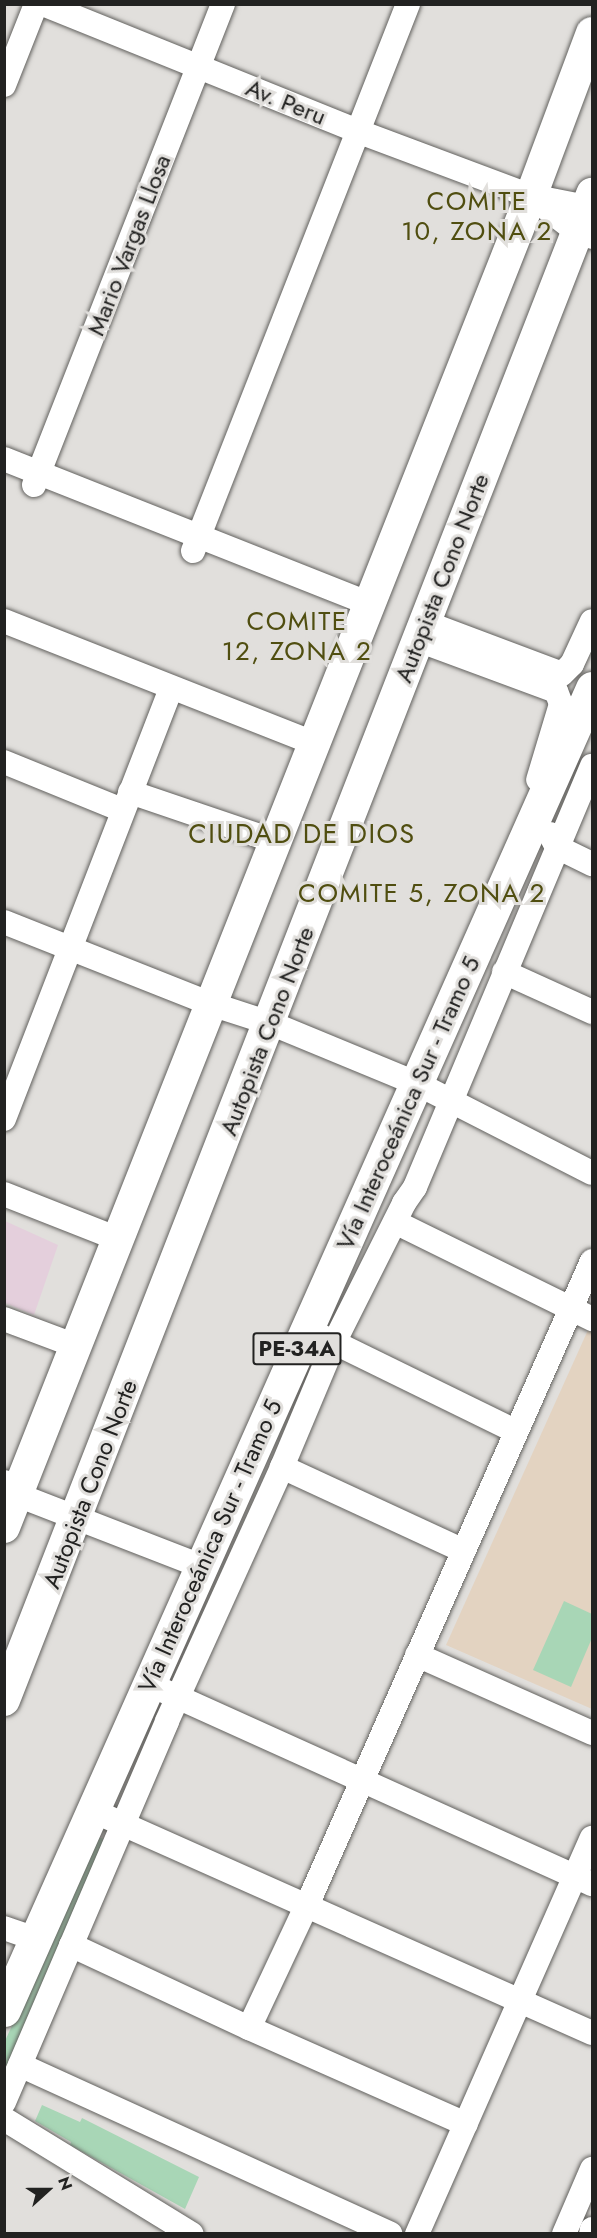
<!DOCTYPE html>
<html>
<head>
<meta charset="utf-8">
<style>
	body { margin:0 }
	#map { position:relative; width:597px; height:2238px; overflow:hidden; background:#e1dfdc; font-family:Jost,sans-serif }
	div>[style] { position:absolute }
	.commercial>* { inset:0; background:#e4cfdc }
	.education>* { inset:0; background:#e3d3c1 }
	.green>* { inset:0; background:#a8d6b6 }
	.roads { filter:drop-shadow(0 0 2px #62615e) drop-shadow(0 0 2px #62615e) }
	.minor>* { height:24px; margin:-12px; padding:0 12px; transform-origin:12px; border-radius:12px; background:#fff }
	.major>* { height:32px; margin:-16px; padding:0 16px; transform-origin:16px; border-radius:16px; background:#fff }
	.highway>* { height:33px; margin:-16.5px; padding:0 16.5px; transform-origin:16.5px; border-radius:16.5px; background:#fff }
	span { translate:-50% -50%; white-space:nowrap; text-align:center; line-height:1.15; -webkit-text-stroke:6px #e1dfdc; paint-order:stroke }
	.shield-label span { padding:2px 4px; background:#e1dfdc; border:2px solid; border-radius:4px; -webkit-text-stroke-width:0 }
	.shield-label { font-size:22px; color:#222221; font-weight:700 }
	.street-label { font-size:24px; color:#222221 }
	.neighbourhood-label { font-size:26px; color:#504e10; letter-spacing:1.5px }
	.quarter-label { font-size:27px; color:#504e10; letter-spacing:1.5px }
	.frame { position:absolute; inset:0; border:6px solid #222221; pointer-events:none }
	.north { position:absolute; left:18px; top:2160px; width:60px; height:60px; -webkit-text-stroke:4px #e1dfdc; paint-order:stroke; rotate:69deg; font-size:16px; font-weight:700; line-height:24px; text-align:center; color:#222221 }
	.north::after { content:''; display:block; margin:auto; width:21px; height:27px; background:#222221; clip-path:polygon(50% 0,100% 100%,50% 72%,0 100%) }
</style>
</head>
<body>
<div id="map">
	<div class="commercial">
		<i style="clip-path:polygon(5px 1221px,58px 1245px,34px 1315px,5px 1303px)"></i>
	</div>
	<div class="education">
		<i style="clip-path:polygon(588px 1330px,592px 1332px,592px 1709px,446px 1645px)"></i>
	</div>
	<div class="green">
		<i style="clip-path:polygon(564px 1601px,592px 1614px,592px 1638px,571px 1687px,533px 1670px)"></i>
		<i style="clip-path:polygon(98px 1837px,104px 1839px,5px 2069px,5px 2041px)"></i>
		<i style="clip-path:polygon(42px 2105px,80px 2122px,82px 2118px,199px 2177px,185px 2209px,70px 2145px,71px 2142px,35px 2121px)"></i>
	</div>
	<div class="roads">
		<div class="minor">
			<i style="left:43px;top:4px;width:339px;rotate:22deg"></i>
			<i style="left:357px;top:131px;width:186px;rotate:20.5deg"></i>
			<i style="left:531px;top:196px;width:62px;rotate:11.1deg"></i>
			<i style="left:4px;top:85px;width:87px;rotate:-68.4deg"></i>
			<i style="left:533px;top:198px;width:56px;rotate:37.7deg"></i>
			<i style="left:577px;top:232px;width:16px;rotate:18deg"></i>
			<i style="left:4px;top:459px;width:394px;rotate:21.6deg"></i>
			<i style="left:34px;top:485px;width:517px;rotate:-68.55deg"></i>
			<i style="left:193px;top:551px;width:588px;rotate:-68.54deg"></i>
			<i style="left:4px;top:621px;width:333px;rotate:21.5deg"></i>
			<i style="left:424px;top:622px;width:147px;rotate:20.6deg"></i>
			<i style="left:562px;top:674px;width:14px;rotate:-45deg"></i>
			<i style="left:572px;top:664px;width:47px;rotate:-65.1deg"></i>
			<i style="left:418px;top:640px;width:147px;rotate:20.3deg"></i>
			<i style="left:556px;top:691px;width:14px;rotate:69deg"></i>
			<i style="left:561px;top:704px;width:79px;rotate:106.8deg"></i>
			<i style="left:4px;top:762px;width:127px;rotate:22.1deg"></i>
			<i style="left:130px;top:792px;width:152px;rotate:18.8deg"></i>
			<i style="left:550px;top:834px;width:15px;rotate:62deg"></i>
			<i style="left:557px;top:847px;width:39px;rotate:26deg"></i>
			<i style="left:4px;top:922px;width:223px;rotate:21.6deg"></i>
			<i style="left:211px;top:1004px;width:62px;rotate:17.9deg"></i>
			<i style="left:270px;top:1023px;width:160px;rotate:22.4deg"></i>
			<i style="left:418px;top:1084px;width:195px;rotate:27.1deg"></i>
			<i style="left:504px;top:972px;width:97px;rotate:24.4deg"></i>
			<i style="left:4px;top:1119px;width:462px;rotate:-68.8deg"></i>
			<i style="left:4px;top:1194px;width:123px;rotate:21.5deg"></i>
			<i style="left:395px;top:1222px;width:220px;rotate:26.2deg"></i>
			<i style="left:4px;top:1319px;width:77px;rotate:20.6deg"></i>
			<i style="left:321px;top:1336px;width:216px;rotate:26.1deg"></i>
			<i style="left:282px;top:1467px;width:200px;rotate:24.8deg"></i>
			<i style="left:4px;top:1482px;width:18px;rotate:22deg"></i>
			<i style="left:21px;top:1489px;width:12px;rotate:55deg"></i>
			<i style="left:28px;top:1499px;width:188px;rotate:21.2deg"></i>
			<i style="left:417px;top:1655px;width:192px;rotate:24deg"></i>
			<i style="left:162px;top:1690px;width:472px;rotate:24.3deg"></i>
			<i style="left:107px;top:1817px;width:531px;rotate:24.01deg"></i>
			<i style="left:4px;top:1928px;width:34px;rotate:19deg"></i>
			<i style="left:71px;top:1945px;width:196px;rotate:25deg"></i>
			<i style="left:249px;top:2028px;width:237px;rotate:23.9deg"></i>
			<i style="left:249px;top:2028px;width:148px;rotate:-64.8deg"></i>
			<i style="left:312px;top:1894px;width:692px;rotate:-66.14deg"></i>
			<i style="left:20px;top:2065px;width:407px;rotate:24.5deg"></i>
			<i style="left:4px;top:2102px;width:414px;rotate:-66.8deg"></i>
			<i style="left:167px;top:1721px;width:279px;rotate:-65.6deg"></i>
			<i style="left:282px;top:1467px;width:134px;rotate:-67.2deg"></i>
			<i style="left:334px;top:1343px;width:157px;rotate:-63.4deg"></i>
			<i style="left:404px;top:1203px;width:19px;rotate:-55deg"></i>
			<i style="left:415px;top:1187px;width:457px;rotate:-67.2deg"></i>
			<i style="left:4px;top:2119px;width:220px;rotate:31.5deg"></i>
			<i style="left:417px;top:2234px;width:433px;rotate:-66.2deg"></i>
			<i style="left:564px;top:2234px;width:71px;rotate:-66.7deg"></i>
			<i style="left:591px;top:2234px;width:5px;rotate:-79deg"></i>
		</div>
		<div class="major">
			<i style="left:4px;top:1527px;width:1432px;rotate:-68.4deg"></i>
			<i style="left:531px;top:196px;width:174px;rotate:-69.5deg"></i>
			<i style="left:4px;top:1700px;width:1617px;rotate:-68.67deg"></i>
		</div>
		<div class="highway">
			<i style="left:4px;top:2010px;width:1447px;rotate:-66.02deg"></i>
		</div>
	</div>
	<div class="shield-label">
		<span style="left:297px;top:1349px">PE-34A</span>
	</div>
	<div class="street-label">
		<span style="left:286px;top:102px;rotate:22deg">Av. Peru</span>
		<span style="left:129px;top:245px;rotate:-69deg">Mario Vargas Llosa</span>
		<span style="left:442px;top:578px;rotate:-69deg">Autopista Cono Norte</span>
		<span style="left:267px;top:1031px;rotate:-69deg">Autopista Cono Norte</span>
		<span style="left:408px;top:1103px;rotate:-66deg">Vía Interoceánica Sur - Tramo 5</span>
		<span style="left:90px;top:1484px;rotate:-69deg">Autopista Cono Norte</span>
		<span style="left:210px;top:1546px;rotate:-66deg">Vía Interoceánica Sur - Tramo 5</span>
	</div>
	<div class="neighbourhood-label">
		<span style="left:477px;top:217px">COMITE<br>10, ZONA 2</span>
		<span style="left:297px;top:637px">COMITE<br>12, ZONA 2</span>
		<span style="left:422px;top:894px">COMITE 5, ZONA 2</span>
	</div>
	<div class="quarter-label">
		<span style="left:302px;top:834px">CIUDAD DE DIOS</span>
	</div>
	<div class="frame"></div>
	<div class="north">N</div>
</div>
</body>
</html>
